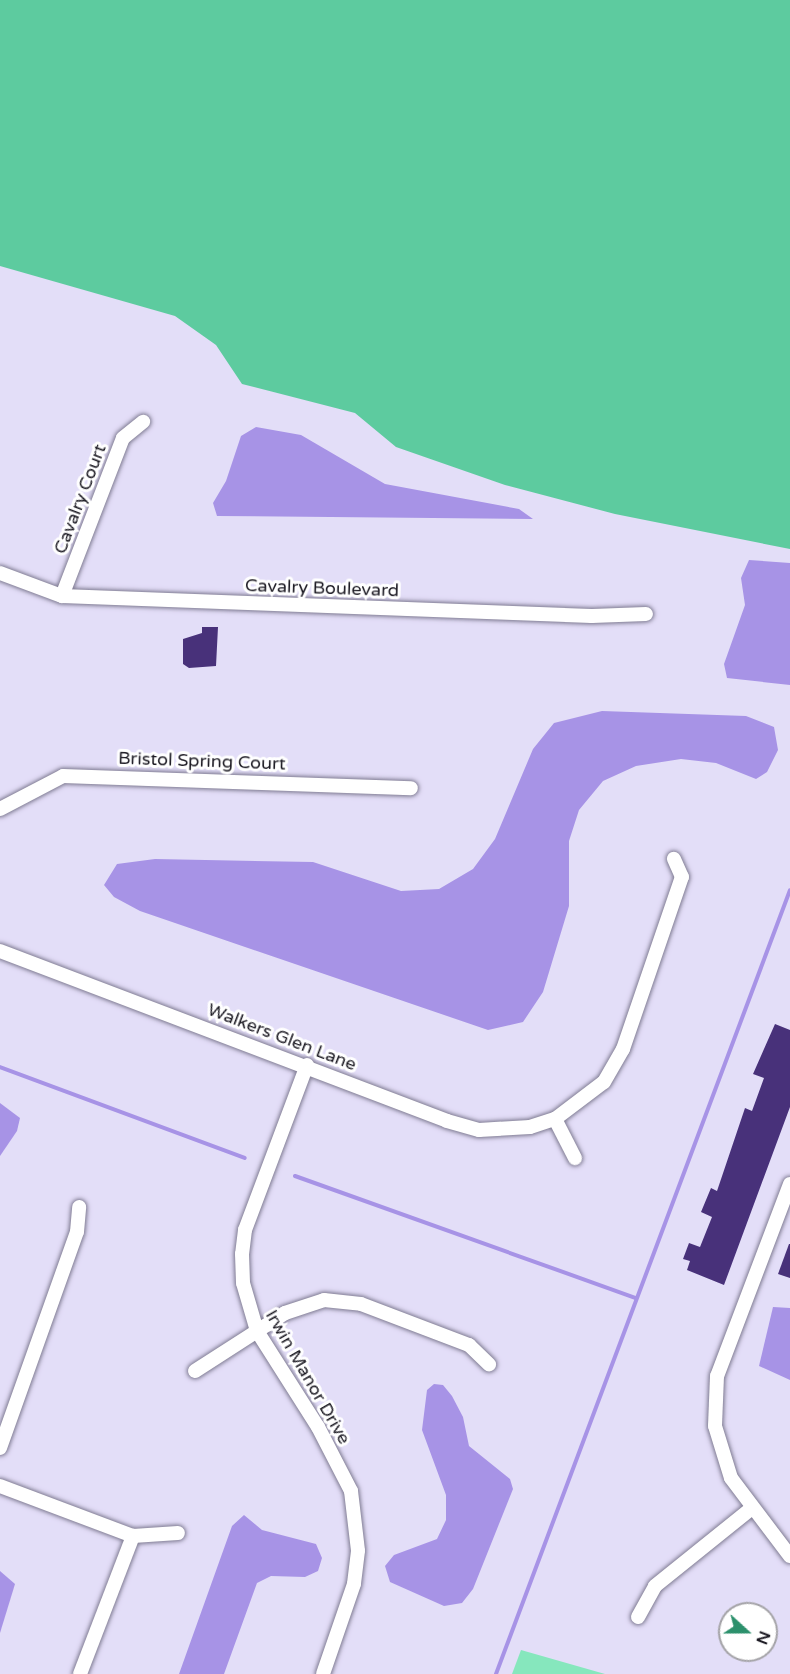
<!DOCTYPE html>
<html>
<head>
<meta charset="utf-8">
<style>
	body { margin:0 }
	#map { position:relative; width:790px; height:1674px; overflow:hidden; background:#e3def8; font-family:"Varela Round",sans-serif }
	div>[style] { position:absolute }
	.green>* { inset:0; background:#86e7bd }
	.forest>* { inset:0; background:#5dcb9f }
	.water>* { inset:0; background:#a793e6 }
	.stream>* { height:4px; margin:-2px; padding:0 2px; transform-origin:2px; border-radius:2px; background:#a793e6 }
	.building>* { inset:0; background:#48317a }
	.roads { filter:drop-shadow(0 0 2px #807c93) drop-shadow(0 0 2px #807c93) }
	.minor>* { height:14px; margin:-7px; padding:0 7px; transform-origin:7px; border-radius:7px; background:#fff }
	span { translate:-50% -50%; white-space:nowrap; text-align:center; line-height:1.15; -webkit-text-stroke:6px #fff; paint-order:stroke }
	.street-label { font-size:18px; color:#1b1922 }
	.north { position:absolute; left:718px; top:1602px; width:60px; height:60px; box-sizing:border-box; background:#fff; border:2px solid #a4a3a7; border-radius:50%; rotate:111deg; font-size:16px; font-weight:700; line-height:24px; text-align:center; color:#1b1922 }
	.north::after { content:''; display:block; margin:auto; width:21px; height:27px; background:#2c906c; clip-path:polygon(50% 0,100% 100%,50% 72%,0 100%) }
</style>
</head>
<body>
<div id="map">
	<div class="green">
		<i style="clip-path:polygon(521px 1650px,605px 1674px,512px 1674px)"></i>
	</div>
	<div class="forest">
		<i style="clip-path:polygon(0 0,790px 0,790px 549px,615px 514px,505px 485px,396px 447px,355px 413px,242px 384px,216px 345px,175px 316px,0 266px)"></i>
	</div>
	<div class="water">
		<i style="clip-path:polygon(256px 427px,301px 435px,385px 484px,519px 509px,533px 519px,217px 516px,213px 503px,226px 481px,241px 436px)"></i>
		<i style="clip-path:polygon(749px 560px,790px 563px,790px 685px,727px 678px,724px 664px,745px 605px,741px 578px)"></i>
		<i style="clip-path:polygon(602px 711px,746px 716px,774px 727px,778px 750px,767px 772px,756px 779px,716px 763px,681px 759px,636px 766px,603px 781px,579px 810px,569px 841px,569px 906px,543px 992px,523px 1022px,488px 1030px,140px 911px,114px 897px,104px 885px,117px 864px,155px 859px,313px 862px,401px 891px,439px 889px,473px 869px,495px 839px,533px 749px,554px 723px)"></i>
		<i style="clip-path:polygon(0 1103px,20px 1118px,17px 1131px,0 1156px)"></i>
		<i style="clip-path:polygon(773px 1307px,790px 1308px,790px 1380px,759px 1366px)"></i>
		<i style="clip-path:polygon(434px 1384px,443px 1385px,452px 1396px,463px 1417px,469px 1446px,510px 1479px,513px 1489px,473px 1589px,462px 1603px,444px 1606px,390px 1582px,385px 1566px,394px 1555px,437px 1539px,446px 1520px,446px 1495px,422px 1430px,427px 1390px)"></i>
		<i style="clip-path:polygon(244px 1515px,262px 1530px,316px 1544px,322px 1558px,318px 1571px,305px 1577px,271px 1576px,257px 1583px,224px 1674px,179px 1674px,232px 1526px)"></i>
		<i style="clip-path:polygon(0 1571px,15px 1584px,0 1633px)"></i>
	</div>
	<div class="stream">
		<i style="left:0;top:1067px;width:261px;rotate:20.4deg"></i>
		<i style="left:295px;top:1176px;width:362px;rotate:19.7deg"></i>
		<i style="left:496px;top:1674px;width:837px;rotate:-69.44deg"></i>
	</div>
	<div class="building">
		<i style="clip-path:polygon(202px 627px,218px 627px,216px 666px,189px 668px,183px 664px,183px 639px,202px 633px)"></i>
		<i style="clip-path:polygon(775px 1024px,790px 1030px,790px 1107px,724px 1285px,687px 1270px,690px 1261px,683px 1259px,689px 1243px,700px 1247px,712px 1217px,701px 1212px,711px 1188px,717px 1191px,745px 1108px,752px 1111px,764px 1078px,753px 1074px)"></i>
		<i style="clip-path:polygon(789px 1244px,790px 1244px,790px 1278px,778px 1274px)"></i>
	</div>
	<div class="roads">
		<div class="minor">
			<i style="left:0;top:573px;width:66px;rotate:20.4deg"></i>
			<i style="left:62px;top:596px;width:530px;rotate:2.16deg"></i>
			<i style="left:592px;top:616px;width:54px;rotate:-2.1deg"></i>
			<i style="left:62px;top:596px;width:169px;rotate:-68.9deg"></i>
			<i style="left:123px;top:438px;width:26px;rotate:-39deg"></i>
			<i style="left:0;top:809px;width:71px;rotate:-27.6deg"></i>
			<i style="left:63px;top:776px;width:348px;rotate:2deg"></i>
			<i style="left:0;top:951px;width:478px;rotate:20.8deg"></i>
			<i style="left:447px;top:1121px;width:33px;rotate:16deg"></i>
			<i style="left:479px;top:1130px;width:51px;rotate:-3.4deg"></i>
			<i style="left:530px;top:1127px;width:26px;rotate:-18deg"></i>
			<i style="left:555px;top:1119px;width:61px;rotate:-37.1deg"></i>
			<i style="left:604px;top:1082px;width:38px;rotate:-60deg"></i>
			<i style="left:623px;top:1049px;width:182px;rotate:-71.1deg"></i>
			<i style="left:682px;top:877px;width:20px;rotate:-114deg"></i>
			<i style="left:307px;top:1065px;width:176px;rotate:110.6deg"></i>
			<i style="left:245px;top:1230px;width:24px;rotate:97deg"></i>
			<i style="left:242px;top:1254px;width:29px;rotate:88deg"></i>
			<i style="left:243px;top:1283px;width:50px;rotate:73.7deg"></i>
			<i style="left:257px;top:1331px;width:114px;rotate:57.6deg"></i>
			<i style="left:318px;top:1427px;width:72px;rotate:62.7deg"></i>
			<i style="left:351px;top:1491px;width:60px;rotate:83.3deg"></i>
			<i style="left:358px;top:1551px;width:33px;rotate:97deg"></i>
			<i style="left:354px;top:1584px;width:95px;rotate:109deg"></i>
			<i style="left:555px;top:1119px;width:44px;rotate:62.9deg"></i>
			<i style="left:790px;top:1184px;width:205px;rotate:110.8deg"></i>
			<i style="left:717px;top:1376px;width:50px;rotate:92.3deg"></i>
			<i style="left:715px;top:1426px;width:54px;rotate:72.9deg"></i>
			<i style="left:731px;top:1478px;width:98px;rotate:52.9deg"></i>
			<i style="left:195px;top:1371px;width:107px;rotate:-32.8deg"></i>
			<i style="left:285px;top:1313px;width:41px;rotate:-18.4deg"></i>
			<i style="left:324px;top:1300px;width:37px;rotate:6deg"></i>
			<i style="left:361px;top:1304px;width:116px;rotate:20.8deg"></i>
			<i style="left:469px;top:1345px;width:28px;rotate:44deg"></i>
			<i style="left:0;top:1448px;width:229px;rotate:-70.4deg"></i>
			<i style="left:77px;top:1232px;width:25px;rotate:-85deg"></i>
			<i style="left:0;top:1486px;width:142px;rotate:20.6deg"></i>
			<i style="left:133px;top:1536px;width:45px;rotate:-3.8deg"></i>
			<i style="left:638px;top:1617px;width:35px;rotate:-61deg"></i>
			<i style="left:655px;top:1586px;width:124px;rotate:-38.8deg"></i>
			<i style="left:80px;top:1674px;width:148px;rotate:-69deg"></i>
		</div>
	</div>
	<div class="street-label">
		<span style="left:80px;top:499px;rotate:-69deg">Cavalry Court</span>
		<span style="left:322px;top:588px;rotate:2deg">Cavalry Boulevard</span>
		<span style="left:202px;top:761px;rotate:2deg">Bristol Spring Court</span>
		<span style="left:282px;top:1037px;rotate:21deg">Walkers Glen Lane</span>
		<span style="left:308px;top:1377px;rotate:60deg">Irwin Manor Drive</span>
	</div>
	<div class="north">N</div>
</div>
</body>
</html>
